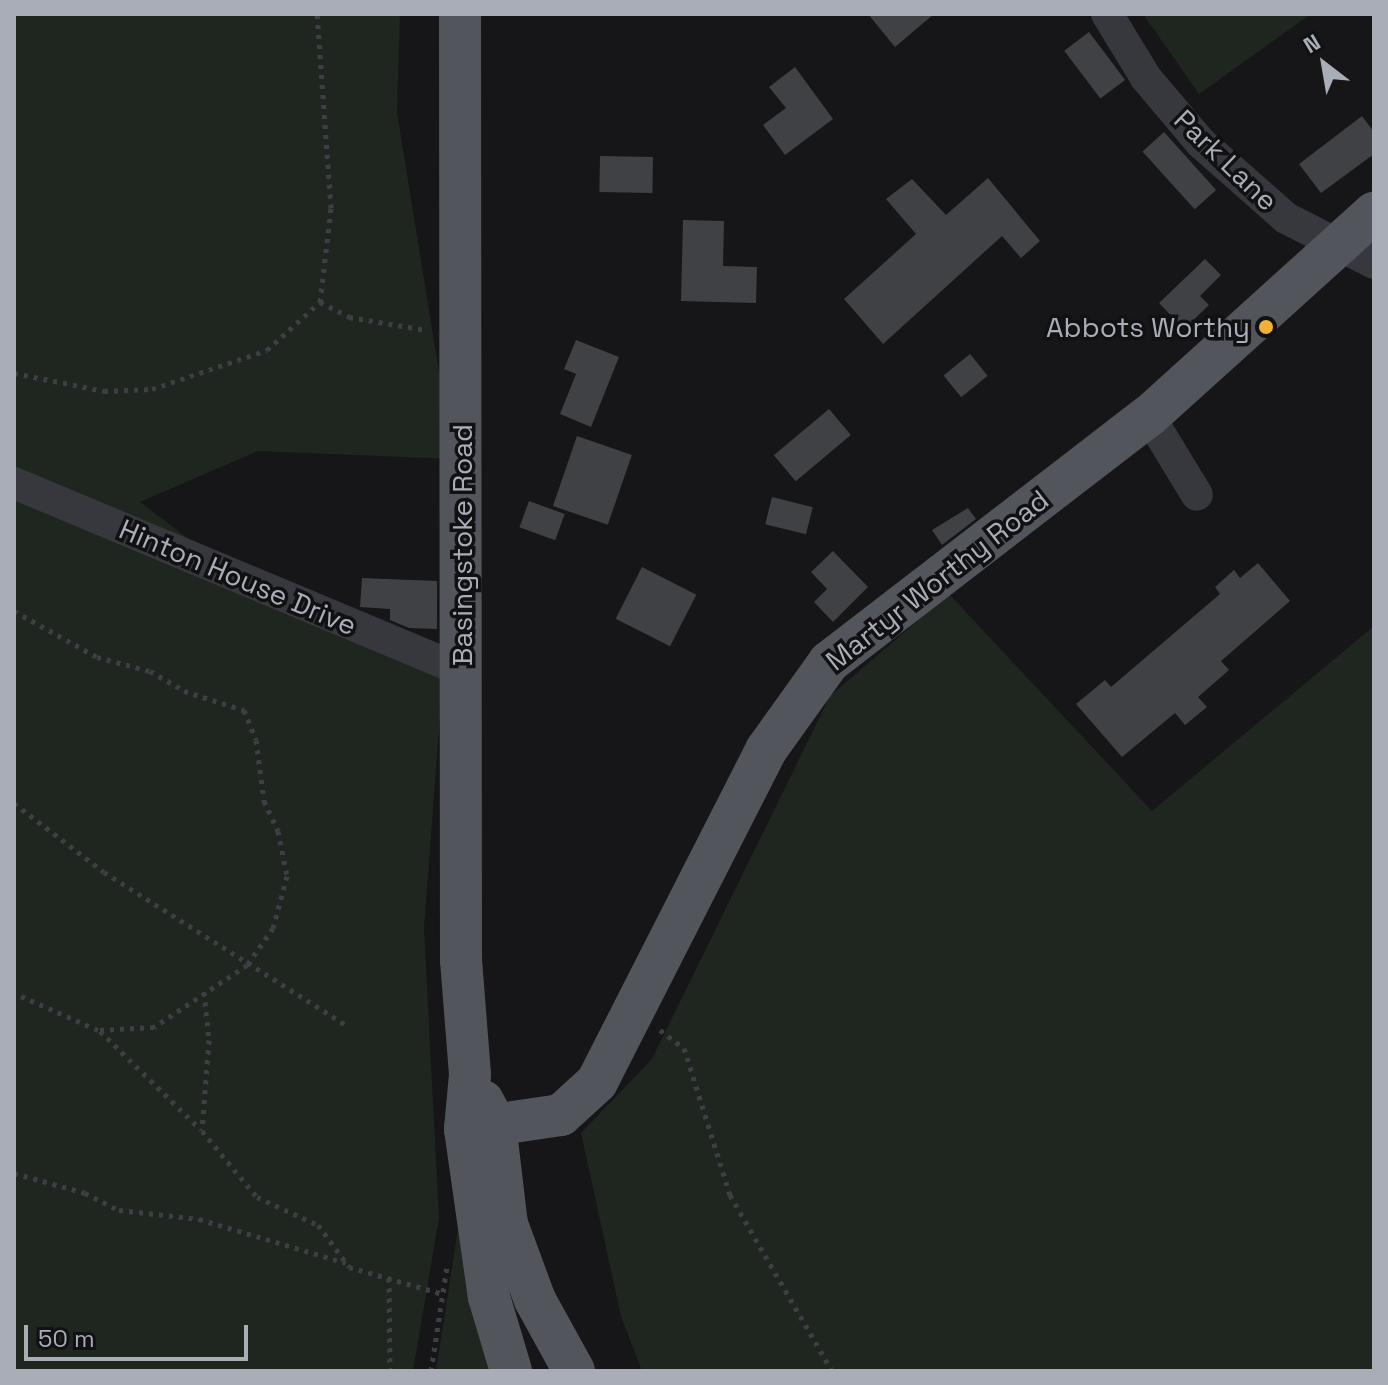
<!DOCTYPE html>
<html>
<head>
<meta charset="utf-8">
<style>
	body { margin:0 }
	#map { position:relative; width:1388px; height:1385px; overflow:hidden; background:#161618; font-family:"Space Grotesk",sans-serif }
	div>[style] { position:absolute }
	.green>* { inset:0; background:#1e261f }
	.building>* { inset:0; background:#404145; transform-origin:0 0 }
	.path>* { height:5px; margin-top:-2.5px; transform-origin:0; background:repeating-linear-gradient(90deg,#3d3f44 0 4px,transparent 0 10px) }
	.minor>* { height:32px; margin:-16px; padding:0 16px; transform-origin:16px; border-radius:16px; background:#37383d }
	.major>* { height:42px; margin:-21px; padding:0 21px; transform-origin:21px; border-radius:21px; background:#53555c }
	.dots>* { width:22px; height:22px; translate:-50% -50%; box-sizing:border-box; border:4px solid #111113; border-radius:50% }
	span { translate:-50% -50%; white-space:nowrap; text-align:center; line-height:1.15; -webkit-text-stroke:7px #111113; paint-order:stroke }
	.street-label { font-size:28px; color:#a8adb8 }
	.poi-label { font-size:28px; color:#a8adb8 }
	.right { translate:-100% -50%; text-align:right }
	.frame { position:absolute; inset:0; border:16px solid #a8adb8; pointer-events:none }
	.north { position:absolute; left:1284px; top:24px; width:80px; height:80px; -webkit-text-stroke:6px #111113; paint-order:stroke; rotate:329deg; font-size:22px; font-weight:700; line-height:32px; text-align:center; color:#a8adb8 }
	.north::after { content:''; display:block; margin:auto; width:28px; height:36px; background:#a8adb8; clip-path:polygon(50% 0,100% 100%,50% 72%,0 100%) }
	.scale { position:absolute; left:24px; top:1325px; width:224px; height:36px; box-sizing:border-box; border:4px solid #a8adb8; border-top:0; padding-left:10px; font-size:24px; line-height:28px; white-space:nowrap; color:#a8adb8; -webkit-text-stroke:6px #111113; paint-order:stroke }
</style>
</head>
<body>
<div id="map">
	<div class="green">
		<i style="clip-path:polygon(14px 14px,400px 14px,397px 112px,453px 459px,258px 451px,140px 502px,222px 564px,444px 663px,424px 928px,439px 1218px,413px 1371px,14px 1371px)"></i>
		<i style="clip-path:polygon(1143px 14px,1311px 14px,1199px 94px)"></i>
		<i style="clip-path:polygon(949px 594px,1152px 811px,1374px 626px,1374px 1371px,642px 1371px,621px 1316px,581px 1133px,652px 1059px,830px 696px)"></i>
		<i style="clip-path:polygon(459px 1222px,501px 1371px,436px 1371px)"></i>
	</div>
	<div class="building">
		<i style="clip-path:polygon(868px 14px,934px 14px,895px 47px)"></i>
		<i style="left:1089px;top:32px;width:60px;height:31px;rotate:53deg"></i>
		<i style="clip-path:polygon(795px 67px,833px 119px,785px 155px,763px 125px,786px 108px,769px 87px)"></i>
		<i style="clip-path:polygon(1362px 116px,1374px 132px,1374px 154px,1321px 193px,1299px 164px)"></i>
		<i style="left:1164px;top:132px;width:78px;height:29px;rotate:48deg"></i>
		<i style="left:600px;top:156px;width:53px;height:36px;rotate:1deg"></i>
		<i style="clip-path:polygon(988px 178px,1040px 241px,1021px 258px,1002px 236px,883px 344px,844px 299px,916px 234px,886px 199px,912px 179px,946px 215px)"></i>
		<i style="clip-path:polygon(683px 220px,724px 221px,723px 266px,757px 267px,756px 303px,681px 301px)"></i>
		<i style="clip-path:polygon(1205px 259px,1221px 275px,1200px 296px,1209px 305px,1184px 329px,1159px 303px)"></i>
		<i style="clip-path:polygon(576px 340px,619px 357px,591px 427px,560px 414px,576px 374px,564px 369px)"></i>
		<i style="left:970px;top:354px;width:28px;height:34px;rotate:51deg"></i>
		<i style="left:829px;top:409px;width:34px;height:72px;rotate:50deg"></i>
		<i style="left:577px;top:436px;width:58px;height:74px;rotate:19deg"></i>
		<i style="left:772px;top:497px;width:42px;height:28px;rotate:14deg"></i>
		<i style="left:529px;top:501px;width:38px;height:28px;rotate:20deg"></i>
		<i style="clip-path:polygon(968px 508px,976px 519px,942px 545px,932px 530px)"></i>
		<i style="clip-path:polygon(833px 551px,868px 587px,833px 622px,814px 602px,827px 589px,811px 572px)"></i>
		<i style="clip-path:polygon(1258px 563px,1290px 601px,1221px 661px,1229px 670px,1198px 697px,1207px 707px,1185px 725px,1175px 713px,1122px 757px,1076px 704px,1105px 680px,1111px 687px,1220px 594px,1215px 587px,1234px 570px,1240px 578px)"></i>
		<i style="left:642px;top:567px;width:61px;height:58px;rotate:27deg"></i>
		<i style="clip-path:polygon(362px 578px,437px 581px,437px 629px,409px 628px,390px 620px,390px 609px,360px 607px)"></i>
	</div>
	<div class="path">
		<i style="left:320px;top:302px;width:33px;rotate:27deg"></i>
		<i style="left:349px;top:317px;width:78px;rotate:9.6deg"></i>
		<i style="left:14px;top:373px;width:92px;rotate:11.3deg"></i>
		<i style="left:104px;top:391px;width:48px;rotate:-2.4deg"></i>
		<i style="left:152px;top:389px;width:121px;rotate:-18.7deg"></i>
		<i style="left:267px;top:350px;width:72px;rotate:-42.2deg"></i>
		<i style="left:320px;top:302px;width:95px;rotate:-83.3deg"></i>
		<i style="left:331px;top:208px;width:195px;rotate:-94.1deg"></i>
		<i style="left:14px;top:611px;width:95px;rotate:29deg"></i>
		<i style="left:97px;top:657px;width:55px;rotate:14.8deg"></i>
		<i style="left:150px;top:671px;width:39px;rotate:30deg"></i>
		<i style="left:184px;top:691px;width:63px;rotate:17.6deg"></i>
		<i style="left:244px;top:710px;width:32px;rotate:68deg"></i>
		<i style="left:256px;top:740px;width:62px;rotate:82.5deg"></i>
		<i style="left:264px;top:801px;width:33px;rotate:65deg"></i>
		<i style="left:278px;top:831px;width:46px;rotate:78.7deg"></i>
		<i style="left:287px;top:876px;width:54px;rotate:105.1deg"></i>
		<i style="left:273px;top:928px;width:45px;rotate:125.1deg"></i>
		<i style="left:247px;top:965px;width:112px;rotate:146.3deg"></i>
		<i style="left:154px;top:1027px;width:56px;rotate:176.9deg"></i>
		<i style="left:98px;top:1030px;width:92px;rotate:-156.2deg"></i>
		<i style="left:14px;top:803px;width:113px;rotate:37.5deg"></i>
		<i style="left:104px;top:872px;width:286px;rotate:32.3deg"></i>
		<i style="left:204px;top:992px;width:48px;rotate:84.1deg"></i>
		<i style="left:209px;top:1040px;width:91px;rotate:94.4deg"></i>
		<i style="left:202px;top:1131px;width:86px;rotate:50.2deg"></i>
		<i style="left:257px;top:1197px;width:67px;rotate:24.7deg"></i>
		<i style="left:318px;top:1225px;width:52px;rotate:53.6deg"></i>
		<i style="left:349px;top:1267px;width:98px;rotate:16deg"></i>
		<i style="left:660px;top:1030px;width:30px;rotate:37deg"></i>
		<i style="left:684px;top:1048px;width:154px;rotate:72.6deg"></i>
		<i style="left:730px;top:1195px;width:203px;rotate:59.9deg"></i>
		<i style="left:100px;top:1031px;width:141px;rotate:44.4deg"></i>
		<i style="left:14px;top:1173px;width:74px;rotate:15.7deg"></i>
		<i style="left:85px;top:1193px;width:38px;rotate:27deg"></i>
		<i style="left:119px;top:1210px;width:81px;rotate:6.4deg"></i>
		<i style="left:199px;top:1219px;width:153px;rotate:16.7deg"></i>
		<i style="left:389px;top:1278px;width:93px;rotate:89.4deg"></i>
		<i style="left:431px;top:1371px;width:105px;rotate:-81.3deg"></i>
	</div>
	<div class="minor">
		<i style="left:1107px;top:14px;width:75px;rotate:58.6deg"></i>
		<i style="left:1146px;top:78px;width:85px;rotate:49.8deg"></i>
		<i style="left:1201px;top:143px;width:113px;rotate:41.4deg"></i>
		<i style="left:1286px;top:218px;width:99px;rotate:27.1deg"></i>
		<i style="left:1149px;top:416px;width:92px;rotate:58.7deg"></i>
		<i style="left:14px;top:483px;width:487px;rotate:22.7deg"></i>
	</div>
	<div class="major">
		<i style="left:460px;top:14px;width:946px;rotate:89.94deg"></i>
		<i style="left:461px;top:960px;width:115px;rotate:85.5deg"></i>
		<i style="left:470px;top:1075px;width:54px;rotate:95.3deg"></i>
		<i style="left:465px;top:1129px;width:170px;rotate:81.9deg"></i>
		<i style="left:489px;top:1297px;width:77px;rotate:73.4deg"></i>
		<i style="left:483px;top:1101px;width:26px;rotate:62deg"></i>
		<i style="left:495px;top:1124px;width:101px;rotate:83.2deg"></i>
		<i style="left:507px;top:1224px;width:81px;rotate:69.8deg"></i>
		<i style="left:535px;top:1300px;width:81px;rotate:61.2deg"></i>
		<i style="left:465px;top:1129px;width:97px;rotate:-8.3deg"></i>
		<i style="left:561px;top:1115px;width:49px;rotate:-42.5deg"></i>
		<i style="left:597px;top:1082px;width:373px;rotate:-63deg"></i>
		<i style="left:766px;top:750px;width:108px;rotate:-54.4deg"></i>
		<i style="left:829px;top:662px;width:404px;rotate:-37.6deg"></i>
		<i style="left:1149px;top:416px;width:303px;rotate:-42.1deg"></i>
	</div>
	<div class="dots">
		<i style="left:1266px;top:327px;background:#f2b134"></i>
	</div>
	<div class="street-label">
		<span style="left:1226px;top:160px;rotate:44deg">Park Lane</span>
		<span style="left:462px;top:545px;rotate:-90deg">Basingstoke Road</span>
		<span style="left:238px;top:577px;rotate:23deg">Hinton House Drive</span>
		<span style="left:937px;top:580px;rotate:-38deg">Martyr Worthy Road</span>
	</div>
	<div class="poi-label">
		<span class="right" style="left:1250px;top:327px">Abbots Worthy</span>
	</div>
	<div class="frame"></div>
	<div class="north">N</div>
	<div class="scale">50 m</div>
</div>
</body>
</html>
